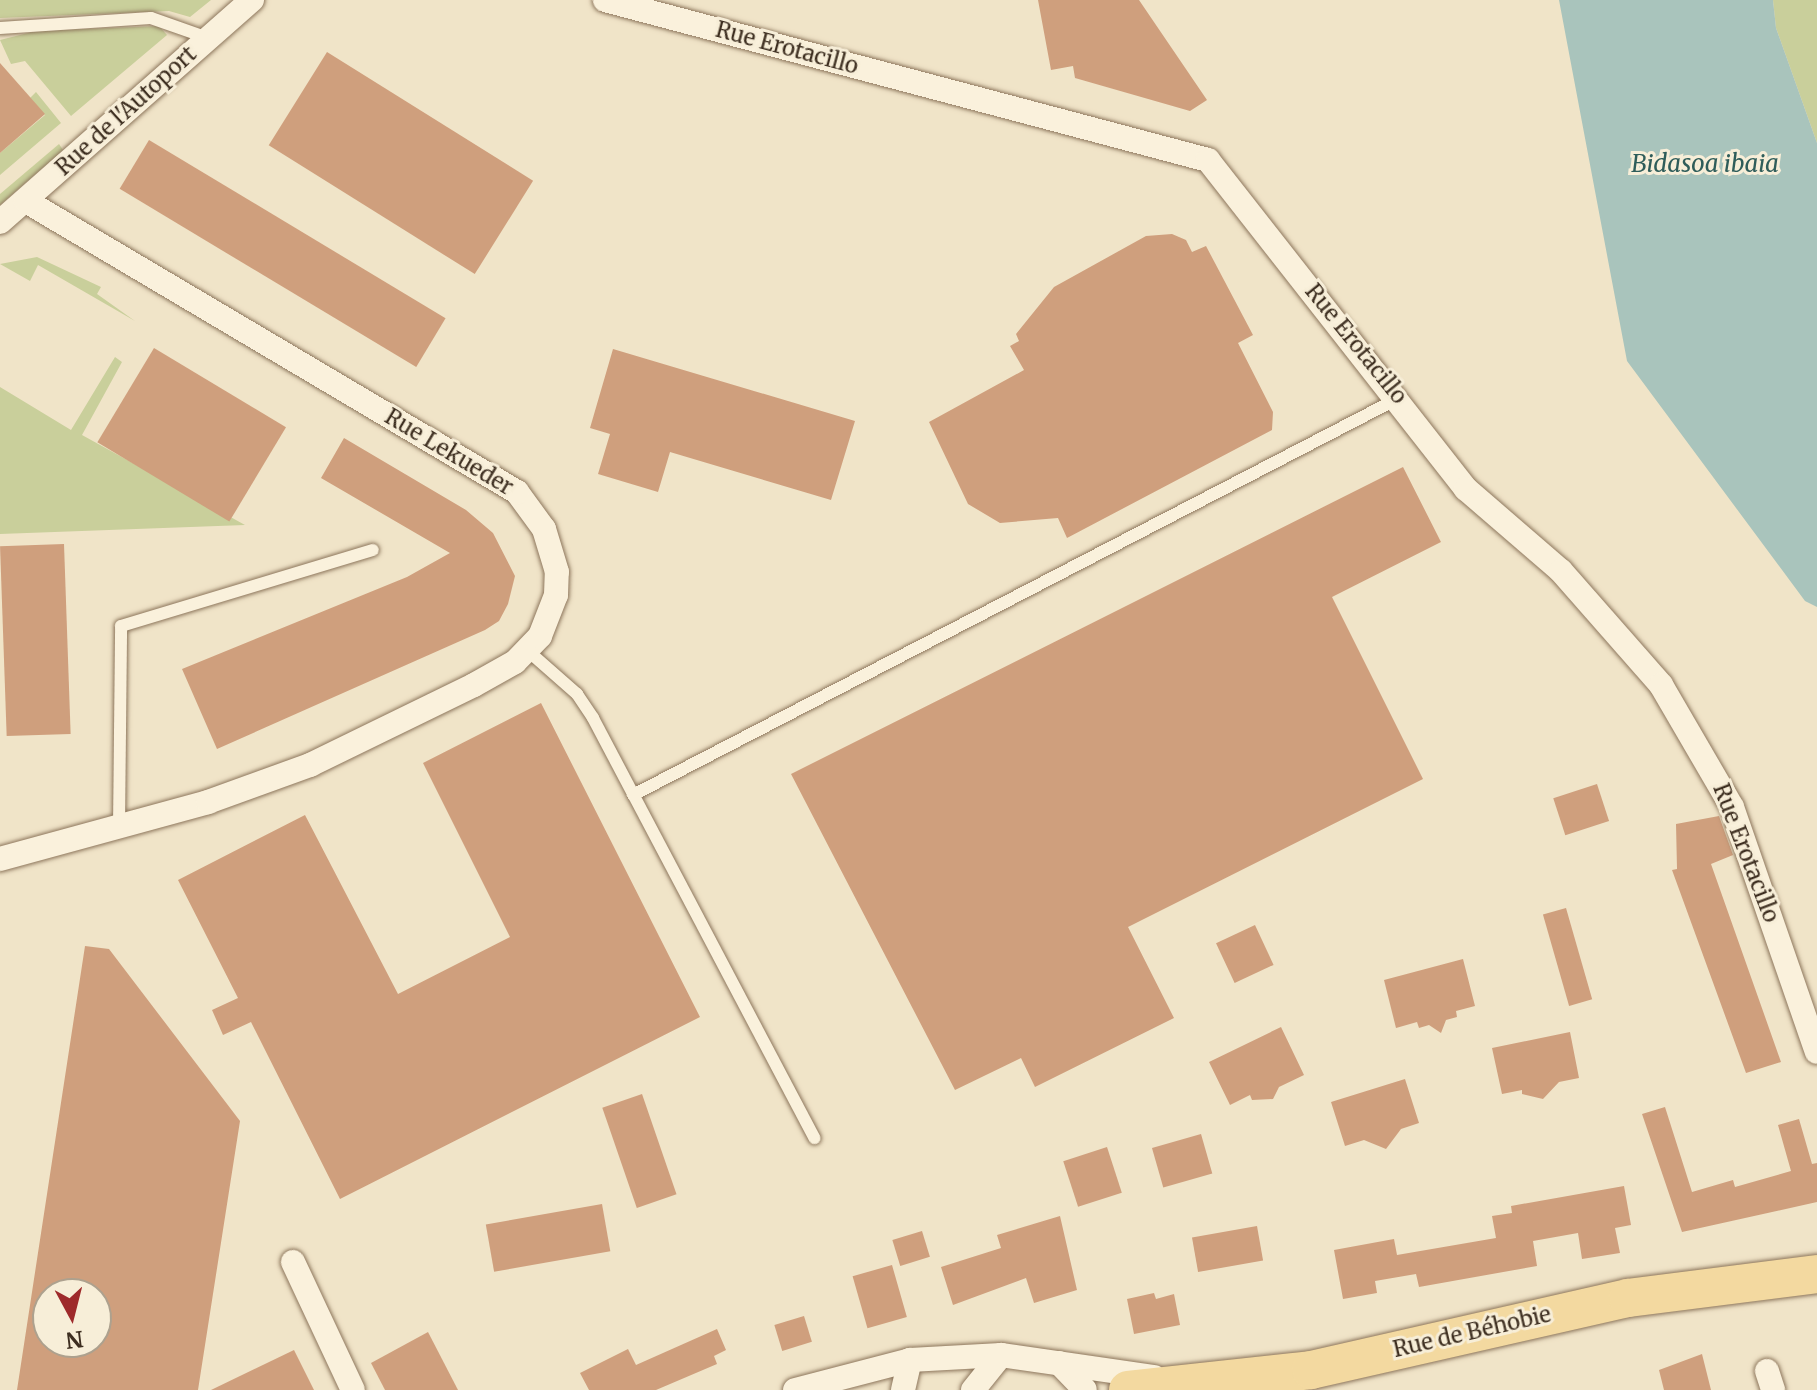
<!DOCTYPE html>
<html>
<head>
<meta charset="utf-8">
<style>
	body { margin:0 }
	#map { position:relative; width:1817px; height:1390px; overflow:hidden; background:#f0e4c8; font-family:Merriweather,serif }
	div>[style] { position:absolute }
	.green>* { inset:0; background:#c9cf9b }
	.water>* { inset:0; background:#a9c4bc }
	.building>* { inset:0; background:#cf9f7d; transform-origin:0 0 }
	.roads { filter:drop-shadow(0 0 2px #8d765c) drop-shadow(0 0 2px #8d765c) }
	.lane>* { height:12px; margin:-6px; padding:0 6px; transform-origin:6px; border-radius:6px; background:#faf1dc }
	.street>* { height:24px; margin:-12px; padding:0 12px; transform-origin:12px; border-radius:12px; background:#faf1dc }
	.primary>* { height:38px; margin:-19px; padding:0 19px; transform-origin:19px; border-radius:19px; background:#f3d9a0 }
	span { translate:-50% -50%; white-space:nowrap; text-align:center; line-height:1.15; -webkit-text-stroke:6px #f7eed8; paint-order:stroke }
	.street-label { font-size:22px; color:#3d2e20 }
	.water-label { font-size:24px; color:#2f5d5a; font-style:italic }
	.north { position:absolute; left:32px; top:1278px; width:80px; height:80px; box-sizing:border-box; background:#f7eed8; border:2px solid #ada18e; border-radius:50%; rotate:173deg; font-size:22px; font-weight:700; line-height:32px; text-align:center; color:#3d2e20 }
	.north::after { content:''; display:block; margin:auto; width:28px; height:36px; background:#9e2a2b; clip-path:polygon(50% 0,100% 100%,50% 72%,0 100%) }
</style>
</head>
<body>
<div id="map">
	<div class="green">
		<i style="clip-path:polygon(0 0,211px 0,190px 17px,169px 11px,0 18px)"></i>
		<i style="clip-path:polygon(1773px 0,1817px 0,1817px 143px,1776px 28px)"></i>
		<i style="clip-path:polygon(159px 26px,167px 35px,71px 116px,25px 61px,11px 64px,0 40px,36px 31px)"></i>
		<i style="clip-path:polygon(36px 92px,61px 123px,0 175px,0 153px,45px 115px,30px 98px)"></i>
		<i style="clip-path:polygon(59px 144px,63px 150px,0 205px,0 194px)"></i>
		<i style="clip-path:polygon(37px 257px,101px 287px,97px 294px,135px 321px,38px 265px,30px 281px,0 264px)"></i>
		<i style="clip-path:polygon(115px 357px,122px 362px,82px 435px,245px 525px,0 534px,0 387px,71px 430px)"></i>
	</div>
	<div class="water">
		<i style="clip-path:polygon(1559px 0,1773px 0,1776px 28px,1817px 143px,1817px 607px,1805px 601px,1627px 361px)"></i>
	</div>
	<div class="building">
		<i style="clip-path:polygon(1038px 0,1139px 0,1207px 100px,1190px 111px,1075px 78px,1073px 66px,1051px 70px)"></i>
		<i style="left:327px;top:52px;width:243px;height:110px;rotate:32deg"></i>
		<i style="clip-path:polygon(0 63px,45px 114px,0 153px)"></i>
		<i style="left:149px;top:140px;width:346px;height:57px;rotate:31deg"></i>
		<i style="clip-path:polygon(1172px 234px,1186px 240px,1192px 252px,1206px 246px,1253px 335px,1238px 343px,1273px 412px,1272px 430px,1067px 538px,1058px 518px,1000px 523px,968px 504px,929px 422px,1024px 370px,1010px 346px,1019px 341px,1016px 334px,1054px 287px,1146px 236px)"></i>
		<i style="left:154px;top:348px;width:154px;height:110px;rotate:31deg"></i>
		<i style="clip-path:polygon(613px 349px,855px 421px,831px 500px,670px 452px,658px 492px,598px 474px,610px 434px,590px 428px)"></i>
		<i style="clip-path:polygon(344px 438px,466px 510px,493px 533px,515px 576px,508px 604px,499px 621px,485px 630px,217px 749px,182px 669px,407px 577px,450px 553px,321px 478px)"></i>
		<i style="clip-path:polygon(1403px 467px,1441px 542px,1332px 597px,1423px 779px,1128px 927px,1174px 1018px,1035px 1087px,1021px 1058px,955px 1090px,791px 774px)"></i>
		<i style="left:64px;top:544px;width:190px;height:64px;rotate:88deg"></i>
		<i style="clip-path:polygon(541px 703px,700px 1017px,340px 1199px,251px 1022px,223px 1035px,212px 1010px,238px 998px,178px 880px,305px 815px,398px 994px,510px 937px,423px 763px)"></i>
		<i style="left:1597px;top:784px;width:39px;height:46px;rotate:72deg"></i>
		<i style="clip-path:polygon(1719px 816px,1733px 855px,1711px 864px,1781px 1062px,1746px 1073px,1672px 870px,1677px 869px,1676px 824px)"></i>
		<i style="left:1566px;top:908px;width:95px;height:24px;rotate:74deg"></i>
		<i style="left:1255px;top:925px;width:44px;height:43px;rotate:65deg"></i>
		<i style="clip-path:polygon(evenodd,85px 946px,109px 949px,240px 1121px,198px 1390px,17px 1390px,85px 946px,48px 1294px,96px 1294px,96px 1342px,48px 1342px,48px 1294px)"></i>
		<i style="clip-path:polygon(1463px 959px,1475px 1006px,1456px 1011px,1457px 1017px,1446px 1020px,1441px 1033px,1429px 1025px,1419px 1028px,1417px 1022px,1396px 1028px,1384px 980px)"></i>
		<i style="clip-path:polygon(1281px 1027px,1304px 1075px,1279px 1087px,1273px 1099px,1252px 1100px,1250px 1095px,1230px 1105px,1209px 1062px)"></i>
		<i style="clip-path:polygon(1570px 1032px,1579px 1078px,1559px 1082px,1543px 1099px,1522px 1094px,1522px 1090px,1502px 1094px,1492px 1048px)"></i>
		<i style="clip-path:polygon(1405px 1079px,1419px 1123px,1401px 1129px,1386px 1149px,1364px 1140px,1345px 1146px,1331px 1102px)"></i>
		<i style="left:642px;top:1094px;width:106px;height:42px;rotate:71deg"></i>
		<i style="clip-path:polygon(1665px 1107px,1692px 1192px,1733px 1180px,1735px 1187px,1791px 1171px,1778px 1125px,1799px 1119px,1812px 1164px,1817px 1163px,1817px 1202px,1682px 1232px,1642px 1114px)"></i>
		<i style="left:1201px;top:1134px;width:41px;height:51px;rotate:74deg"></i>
		<i style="left:1107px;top:1147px;width:48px;height:46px;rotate:72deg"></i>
		<i style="clip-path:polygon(1624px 1186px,1631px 1225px,1615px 1228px,1620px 1253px,1582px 1259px,1578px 1233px,1533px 1241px,1537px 1266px,1419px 1287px,1416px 1274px,1375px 1281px,1377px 1293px,1343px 1299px,1334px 1250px,1394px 1239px,1397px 1255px,1496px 1238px,1492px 1216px,1512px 1213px,1511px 1206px)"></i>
		<i style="left:602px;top:1204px;width:48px;height:118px;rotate:80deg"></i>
		<i style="clip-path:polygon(1060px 1216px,1077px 1290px,1034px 1303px,1026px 1278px,953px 1305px,941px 1267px,1001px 1248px,997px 1235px)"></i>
		<i style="left:1257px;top:1226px;width:35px;height:66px;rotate:80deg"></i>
		<i style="left:922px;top:1231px;width:27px;height:31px;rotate:73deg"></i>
		<i style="left:892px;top:1265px;width:54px;height:41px;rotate:74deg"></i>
		<i style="clip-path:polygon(1154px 1293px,1156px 1299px,1174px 1294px,1180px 1325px,1134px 1334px,1127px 1299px)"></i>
		<i style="left:804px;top:1316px;width:27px;height:31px;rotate:73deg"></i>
		<i style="clip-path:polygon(717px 1329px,726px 1350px,714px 1356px,717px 1364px,656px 1390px,589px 1390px,580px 1373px,628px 1349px,636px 1365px)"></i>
		<i style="clip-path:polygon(428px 1332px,458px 1390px,385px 1390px,371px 1363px)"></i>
		<i style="clip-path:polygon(294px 1350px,314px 1390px,211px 1390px)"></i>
		<i style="clip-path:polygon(1702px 1354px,1711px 1390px,1664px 1390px,1659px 1370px)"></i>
	</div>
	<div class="roads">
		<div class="lane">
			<i style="left:0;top:28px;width:151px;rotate:-3.8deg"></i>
			<i style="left:151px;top:18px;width:60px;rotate:19.3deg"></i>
			<i style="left:527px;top:650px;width:67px;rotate:41.3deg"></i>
			<i style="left:577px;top:694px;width:29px;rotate:56deg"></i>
			<i style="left:593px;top:718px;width:475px;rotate:62.2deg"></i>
			<i style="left:633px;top:795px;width:861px;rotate:-27.4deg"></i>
			<i style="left:119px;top:827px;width:201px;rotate:-89.4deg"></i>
			<i style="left:121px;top:626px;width:263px;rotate:-16.8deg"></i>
		</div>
		<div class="street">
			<i style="left:605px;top:0;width:624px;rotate:14.86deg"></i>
			<i style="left:1208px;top:160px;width:418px;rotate:51.9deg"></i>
			<i style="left:1466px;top:489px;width:125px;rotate:40.8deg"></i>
			<i style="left:1561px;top:571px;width:152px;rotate:48.7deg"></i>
			<i style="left:1661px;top:685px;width:141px;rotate:59.8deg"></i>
			<i style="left:1732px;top:807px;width:259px;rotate:70.9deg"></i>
			<i style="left:0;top:222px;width:336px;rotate:-41.4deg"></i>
			<i style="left:0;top:859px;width:216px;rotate:-15.3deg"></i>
			<i style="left:208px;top:802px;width:109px;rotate:-19.9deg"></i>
			<i style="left:310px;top:765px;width:182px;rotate:-26deg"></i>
			<i style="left:474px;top:685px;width:47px;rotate:-29.3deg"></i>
			<i style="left:515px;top:662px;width:36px;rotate:-46deg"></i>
			<i style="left:540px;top:636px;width:44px;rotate:-68.7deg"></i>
			<i style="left:556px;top:595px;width:23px;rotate:-88deg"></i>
			<i style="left:557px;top:572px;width:45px;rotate:-106.8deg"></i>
			<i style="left:544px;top:529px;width:46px;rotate:-126.1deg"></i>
			<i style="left:517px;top:492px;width:571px;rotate:-149.35deg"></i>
			<i style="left:293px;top:1262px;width:141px;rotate:64.9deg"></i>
			<i style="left:1059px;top:1363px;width:37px;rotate:46deg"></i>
			<i style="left:1767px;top:1371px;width:20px;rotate:72deg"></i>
			<i style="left:795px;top:1390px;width:119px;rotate:-14.6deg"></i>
			<i style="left:910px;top:1360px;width:91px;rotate:-3.1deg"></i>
			<i style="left:1001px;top:1355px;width:155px;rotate:8.2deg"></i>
			<i style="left:903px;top:1390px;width:31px;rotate:-77deg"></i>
			<i style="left:973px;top:1390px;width:45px;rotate:-51.3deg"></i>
		</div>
		<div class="primary">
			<i style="left:1128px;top:1390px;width:184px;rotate:-6.2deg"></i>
			<i style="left:1311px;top:1370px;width:325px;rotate:-12.8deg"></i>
			<i style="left:1628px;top:1298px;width:191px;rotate:-7.2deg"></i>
		</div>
	</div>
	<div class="street-label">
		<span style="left:787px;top:48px;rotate:15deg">Rue Erotacillo</span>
		<span style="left:126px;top:111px;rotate:-42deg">Rue de l'Autoport</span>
		<span style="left:1356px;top:344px;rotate:51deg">Rue Erotacillo</span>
		<span style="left:449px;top:452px;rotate:31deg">Rue Lekueder</span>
		<span style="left:1746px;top:853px;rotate:69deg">Rue Erotacillo</span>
		<span style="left:1472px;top:1332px;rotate:-13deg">Rue de Béhobie</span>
	</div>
	<div class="water-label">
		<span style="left:1705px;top:164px">Bidasoa ibaia</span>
	</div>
	<div class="north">N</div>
</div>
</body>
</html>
